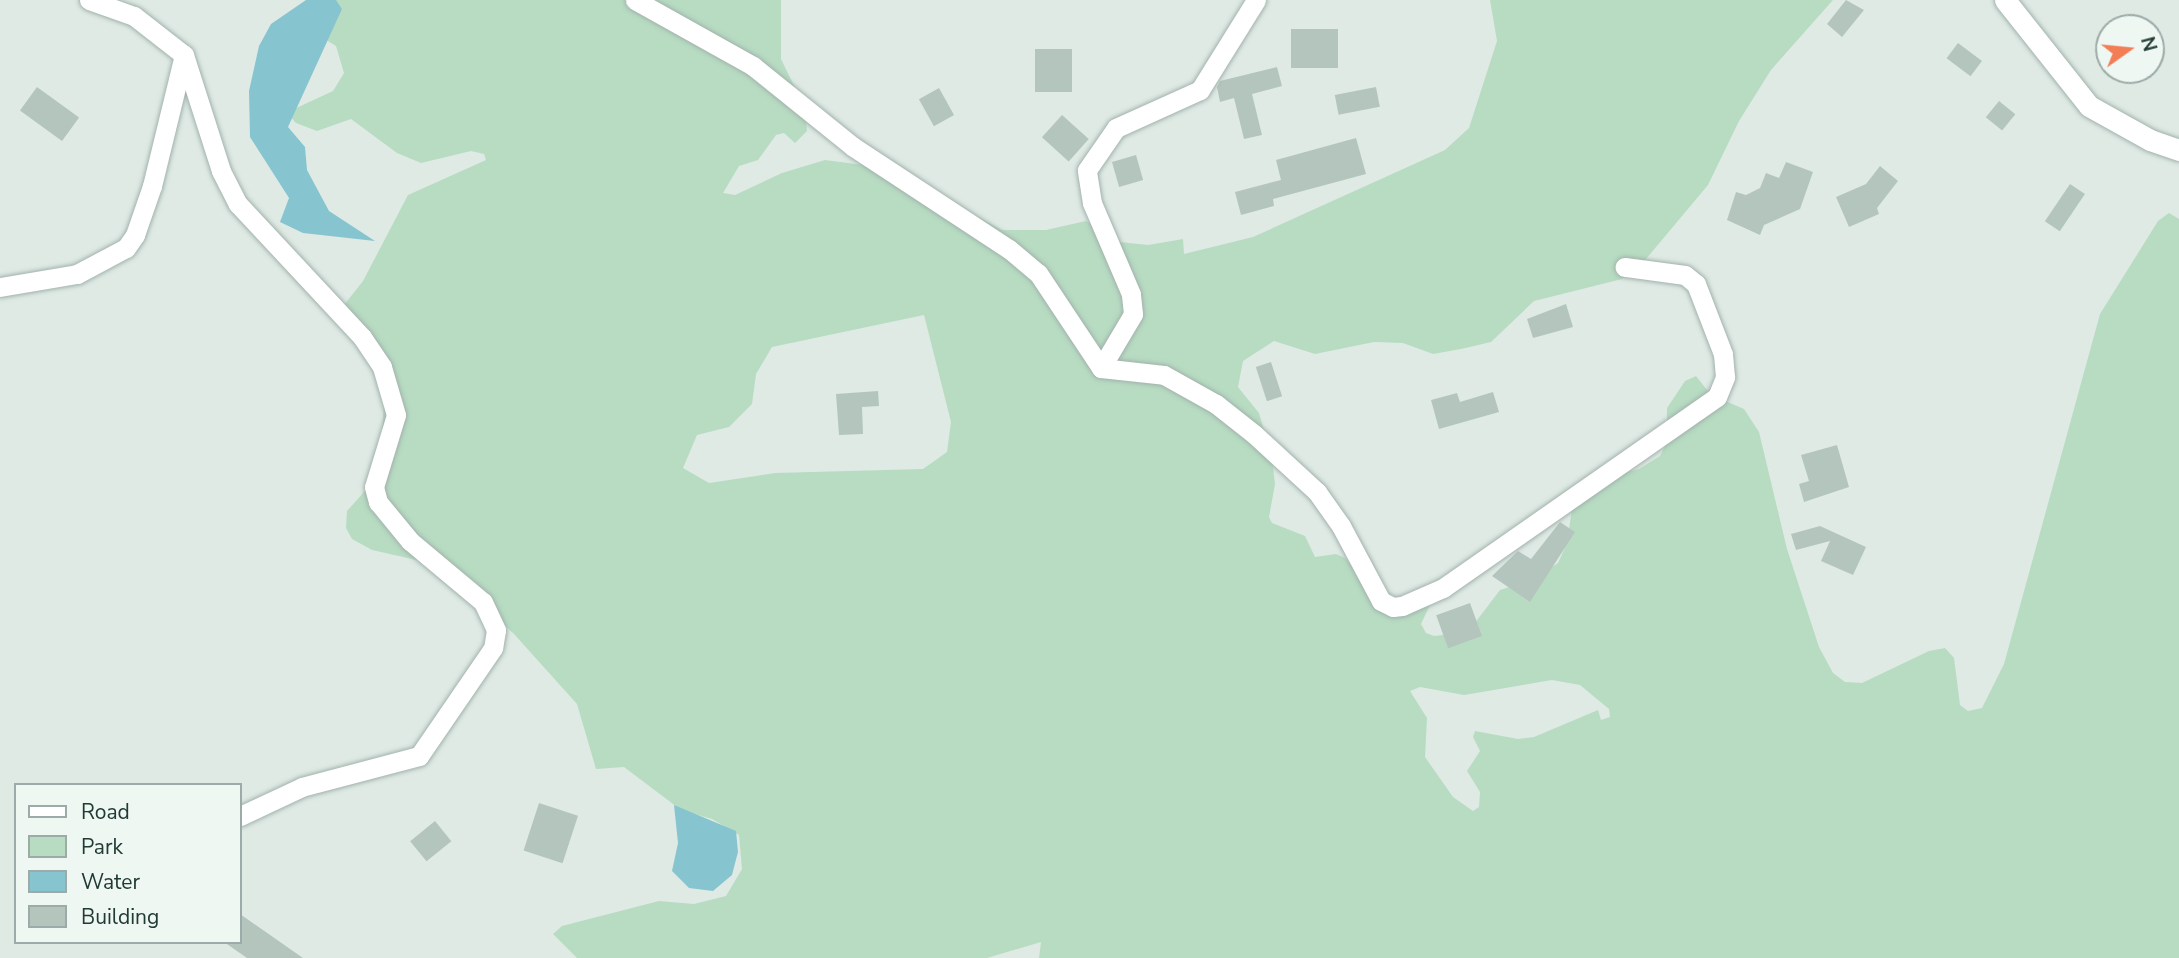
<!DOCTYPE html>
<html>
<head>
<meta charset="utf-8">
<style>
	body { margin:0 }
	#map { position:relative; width:2179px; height:958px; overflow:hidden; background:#dfeae5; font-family:"Nunito Sans",sans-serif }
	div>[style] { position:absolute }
	.green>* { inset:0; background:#b7dcc2 }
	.water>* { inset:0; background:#86c4d0 }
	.building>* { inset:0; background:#b4c5be; transform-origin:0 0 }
	.roads { filter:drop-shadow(0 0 2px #a2b2ac) drop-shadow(0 0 2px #a2b2ac) }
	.minor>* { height:19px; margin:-9.5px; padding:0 9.5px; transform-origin:9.5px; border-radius:9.5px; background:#fff }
	.tertiary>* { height:21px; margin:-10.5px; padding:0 10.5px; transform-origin:10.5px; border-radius:10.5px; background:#fff }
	span { translate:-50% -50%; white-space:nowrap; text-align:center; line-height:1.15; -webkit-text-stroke:5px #eff7f3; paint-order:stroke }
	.legend { position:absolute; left:14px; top:783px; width:228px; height:161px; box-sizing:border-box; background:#eff7f3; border:2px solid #9caba7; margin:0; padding:9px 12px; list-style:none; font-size:21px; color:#203a34 }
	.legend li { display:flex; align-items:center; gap:14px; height:35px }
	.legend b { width:35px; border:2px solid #9caba7 }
	.north { position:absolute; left:2095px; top:14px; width:70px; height:70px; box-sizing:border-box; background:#eff7f3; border:2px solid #9caba7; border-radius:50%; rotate:75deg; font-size:19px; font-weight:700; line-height:28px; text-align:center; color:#203a34 }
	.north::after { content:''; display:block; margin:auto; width:24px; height:32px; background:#f37d55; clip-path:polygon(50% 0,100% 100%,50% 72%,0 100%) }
</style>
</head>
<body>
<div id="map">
	<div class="green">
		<i style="clip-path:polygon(evenodd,318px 0,781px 0,781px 59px,805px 108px,807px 131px,795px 143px,784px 133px,776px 135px,758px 160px,739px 166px,723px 193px,735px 195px,782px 173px,825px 160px,871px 166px,912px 181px,1002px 230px,1046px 230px,1086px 221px,1120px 242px,1148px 245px,1183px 239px,1184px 254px,1253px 237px,1445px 150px,1469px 128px,1497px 41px,1490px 0,1833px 0,1771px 70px,1739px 121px,1708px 185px,1646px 259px,1622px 279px,1534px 301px,1491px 342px,1461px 349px,1433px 354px,1403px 343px,1374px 342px,1315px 354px,1274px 341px,1243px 361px,1238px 387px,1259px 413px,1272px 459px,1275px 484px,1269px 517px,1272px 523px,1305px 536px,1315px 557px,1336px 554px,1345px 558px,1389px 609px,1430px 605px,1421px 624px,1426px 633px,1434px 636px,1468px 632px,1500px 590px,1532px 580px,1558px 563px,1567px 543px,1573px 502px,1598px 479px,1639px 469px,1660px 456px,1667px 442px,1667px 408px,1685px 381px,1696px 376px,1711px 395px,1744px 409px,1759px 432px,1787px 549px,1819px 647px,1833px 673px,1845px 682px,1862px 683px,1929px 651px,1945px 648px,1954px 658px,1960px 705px,1968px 711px,1982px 708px,2004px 664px,2100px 314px,2158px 221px,2169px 213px,2179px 219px,2179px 958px,1039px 958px,1041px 942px,987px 958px,577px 958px,553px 934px,562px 926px,659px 901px,694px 904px,726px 896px,742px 869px,739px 835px,712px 819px,681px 810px,624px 767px,596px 769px,577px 704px,514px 634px,439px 565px,372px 550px,352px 539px,346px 528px,347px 511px,364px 492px,380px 460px,385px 391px,344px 305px,363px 281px,408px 195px,486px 160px,484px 154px,471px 151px,421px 163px,397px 153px,351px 119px,317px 131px,296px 123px,289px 115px,292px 110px,333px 91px,344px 73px,336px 46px,318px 35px,318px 0,924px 315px,951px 422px,947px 452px,923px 469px,775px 473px,709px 483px,683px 468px,697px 435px,729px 427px,752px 404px,756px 374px,772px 347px,924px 315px,318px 0,1552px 680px,1580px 685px,1609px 709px,1610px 717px,1601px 720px,1598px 710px,1534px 737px,1518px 739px,1475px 731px,1473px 737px,1480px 751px,1467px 771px,1480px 792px,1479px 807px,1473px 811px,1453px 797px,1425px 757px,1427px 718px,1410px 691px,1420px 687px,1464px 695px,1552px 680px)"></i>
	</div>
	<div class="water">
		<i style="clip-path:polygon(306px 0,336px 0,342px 9px,288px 127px,305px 147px,307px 170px,329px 211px,375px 241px,303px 233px,280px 222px,289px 198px,250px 137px,249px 91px,259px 46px,271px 24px)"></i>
		<i style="clip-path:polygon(674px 805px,736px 831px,738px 852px,732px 875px,713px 891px,689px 888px,672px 871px,678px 843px)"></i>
	</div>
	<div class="building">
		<i style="clip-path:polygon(1846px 0,1864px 10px,1842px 37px,1827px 24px)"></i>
		<i style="left:1291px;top:29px;width:47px;height:39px"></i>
		<i style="left:1958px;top:43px;width:30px;height:19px;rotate:37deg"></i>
		<i style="left:1072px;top:49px;width:43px;height:37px;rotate:90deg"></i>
		<i style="clip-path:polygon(1277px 67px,1282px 86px,1252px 94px,1262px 135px,1244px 139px,1234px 98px,1220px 102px,1217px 87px,1220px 81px)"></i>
		<i style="left:37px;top:87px;width:52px;height:29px;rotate:36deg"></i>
		<i style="left:1376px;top:87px;width:20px;height:42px;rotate:79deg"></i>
		<i style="left:939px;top:88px;width:31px;height:23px;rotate:61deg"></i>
		<i style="left:1999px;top:101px;width:21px;height:21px;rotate:39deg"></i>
		<i style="left:1062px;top:115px;width:36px;height:30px;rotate:42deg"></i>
		<i style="clip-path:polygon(1356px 138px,1366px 174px,1273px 199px,1274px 206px,1241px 215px,1235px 192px,1281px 180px,1276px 160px)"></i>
		<i style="left:1136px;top:155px;width:26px;height:25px;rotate:74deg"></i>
		<i style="clip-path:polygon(1786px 162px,1813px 172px,1800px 209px,1764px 225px,1760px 235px,1727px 220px,1736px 192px,1746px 195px,1760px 188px,1766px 173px,1779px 178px)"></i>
		<i style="clip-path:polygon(1880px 166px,1898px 181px,1877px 208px,1879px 214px,1849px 227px,1836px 197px,1866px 184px)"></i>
		<i style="left:2070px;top:184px;width:18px;height:45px;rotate:34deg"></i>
		<i style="clip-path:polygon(1566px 304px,1573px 327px,1533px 338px,1527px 319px)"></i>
		<i style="left:1271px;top:362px;width:36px;height:16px;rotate:72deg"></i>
		<i style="clip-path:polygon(878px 391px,879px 406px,862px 407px,863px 434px,839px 435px,836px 394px)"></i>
		<i style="clip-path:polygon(1493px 392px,1499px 412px,1439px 429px,1431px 400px,1457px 393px,1460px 402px)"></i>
		<i style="clip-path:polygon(1837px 445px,1849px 487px,1804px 502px,1799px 484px,1809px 481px,1801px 455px)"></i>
		<i style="clip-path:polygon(1560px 522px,1575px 532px,1530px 602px,1492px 576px,1518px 551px,1531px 559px)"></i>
		<i style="clip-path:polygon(1820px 526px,1866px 547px,1853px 575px,1821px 561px,1830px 541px,1796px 550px,1791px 534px)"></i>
		<i style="left:1470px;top:603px;width:35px;height:36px;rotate:70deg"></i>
		<i style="left:539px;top:803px;width:41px;height:50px;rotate:18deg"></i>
		<i style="left:435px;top:821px;width:26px;height:32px;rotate:51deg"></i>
		<i style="clip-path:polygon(240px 914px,303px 958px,247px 958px,224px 942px,240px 942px)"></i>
	</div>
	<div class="roads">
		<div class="minor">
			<i style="left:89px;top:0;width:48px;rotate:19.6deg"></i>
			<i style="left:134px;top:16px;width:63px;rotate:38deg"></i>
			<i style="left:184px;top:55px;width:122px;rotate:72.3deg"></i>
			<i style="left:221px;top:171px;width:37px;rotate:63deg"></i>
			<i style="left:238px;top:204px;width:182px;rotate:47deg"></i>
			<i style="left:362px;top:337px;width:36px;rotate:56deg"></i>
			<i style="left:382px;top:367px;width:50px;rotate:73.7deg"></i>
			<i style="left:396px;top:415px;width:75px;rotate:107deg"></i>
			<i style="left:374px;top:487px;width:16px;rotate:75deg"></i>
			<i style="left:378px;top:502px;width:50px;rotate:50.6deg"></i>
			<i style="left:410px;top:541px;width:95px;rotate:39.9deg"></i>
			<i style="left:483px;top:602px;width:31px;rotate:65deg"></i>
			<i style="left:496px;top:630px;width:18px;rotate:99deg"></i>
			<i style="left:493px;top:648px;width:131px;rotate:124.4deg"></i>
			<i style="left:419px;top:756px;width:121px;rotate:165.2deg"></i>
			<i style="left:302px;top:787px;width:68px;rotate:154.9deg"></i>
			<i style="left:635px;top:0;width:135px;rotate:29.2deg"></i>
			<i style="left:753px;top:66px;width:127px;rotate:38.9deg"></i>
			<i style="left:852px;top:146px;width:188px;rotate:33.3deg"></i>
			<i style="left:1009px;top:249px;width:38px;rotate:40deg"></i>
			<i style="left:1038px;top:273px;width:114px;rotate:56.4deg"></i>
			<i style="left:0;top:287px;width:78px;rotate:-9.6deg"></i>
			<i style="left:77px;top:274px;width:55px;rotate:-28deg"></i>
			<i style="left:126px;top:248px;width:16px;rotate:-55deg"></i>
			<i style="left:135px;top:235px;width:52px;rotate:-70.9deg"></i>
			<i style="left:152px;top:186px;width:135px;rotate:-76.3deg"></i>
			<i style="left:1101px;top:368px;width:63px;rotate:6.3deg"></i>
			<i style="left:1164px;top:375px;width:60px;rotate:29.1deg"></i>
			<i style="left:1216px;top:404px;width:48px;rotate:38.3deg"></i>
			<i style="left:1254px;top:434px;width:86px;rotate:42.6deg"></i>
			<i style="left:1317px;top:492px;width:42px;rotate:54.8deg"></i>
			<i style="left:1341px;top:526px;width:85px;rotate:61.9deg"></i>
			<i style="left:1381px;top:601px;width:13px;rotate:27deg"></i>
			<i style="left:1393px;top:607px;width:9px;rotate:-6deg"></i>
			<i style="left:1402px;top:606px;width:45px;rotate:-23.7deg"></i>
			<i style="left:1443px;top:588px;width:334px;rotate:-34.9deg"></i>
			<i style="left:1717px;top:397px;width:22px;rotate:-68deg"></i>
			<i style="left:1725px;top:377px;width:23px;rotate:-95deg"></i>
			<i style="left:1723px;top:354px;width:75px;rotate:-111.1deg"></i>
			<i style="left:1696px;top:284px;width:14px;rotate:-141deg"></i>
			<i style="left:1685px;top:275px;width:61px;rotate:-172.4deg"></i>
			<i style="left:1101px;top:368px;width:63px;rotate:-59.3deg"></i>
			<i style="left:1133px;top:314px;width:20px;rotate:-96deg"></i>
			<i style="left:1131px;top:294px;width:99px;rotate:-113.2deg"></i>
			<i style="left:1092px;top:203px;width:33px;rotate:-99deg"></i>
			<i style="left:1087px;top:170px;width:51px;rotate:-55.4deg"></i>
			<i style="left:1116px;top:128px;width:92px;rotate:-24.3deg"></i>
			<i style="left:1200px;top:90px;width:106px;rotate:-58.1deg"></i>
		</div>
		<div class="tertiary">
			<i style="left:2005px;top:0;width:135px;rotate:51.6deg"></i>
			<i style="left:2089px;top:106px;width:70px;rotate:29.1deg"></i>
			<i style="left:2150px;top:140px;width:31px;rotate:19deg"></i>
		</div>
	</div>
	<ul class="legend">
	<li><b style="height:9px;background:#fff"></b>Road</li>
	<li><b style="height:19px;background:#b7dcc2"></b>Park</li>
	<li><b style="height:19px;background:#86c4d0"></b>Water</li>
	<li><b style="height:19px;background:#b4c5be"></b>Building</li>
	</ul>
	<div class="north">N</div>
</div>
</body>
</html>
